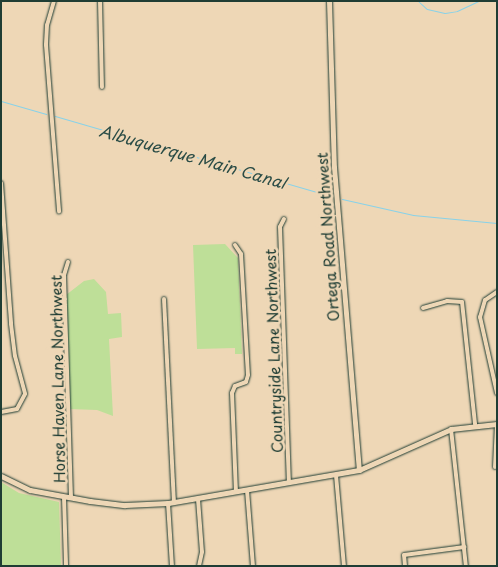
<!DOCTYPE html>
<html>
<head>
<meta charset="utf-8">
<style>
	body { margin:0 }
	#map { position:relative; width:498px; height:567px; overflow:hidden; background:#eed7b6; font-family:"Playpen Sans",sans-serif }
	div>[style] { position:absolute }
	.green>* { inset:0; background:#bedf98 }
	.stream>* { height:1px; margin:-0.5px; padding:0 0.5px; transform-origin:0.5px; border-radius:0.5px; background:#88d2e9 }
	.roads { filter:drop-shadow(0 0 1px #1f3d34) drop-shadow(0 0 1px #1f3d34) }
	.street>* { height:4px; margin:-2px; padding:0 2px; transform-origin:2px; border-radius:2px; background:#eed7b6 }
	.secondary>* { height:5px; margin:-2.5px; padding:0 2.5px; transform-origin:2.5px; border-radius:2.5px; background:#eed7b6 }
	span { translate:-50% -50%; white-space:nowrap; text-align:center; line-height:1.15; -webkit-text-stroke:5px #eed7b6; paint-order:stroke }
	.street-label { font-size:15px; color:#1f3d34 }
	.water-label { font-size:16px; color:#2a4c46; font-style:italic }
	.frame { position:absolute; inset:0; border:2px solid #1f3d34; pointer-events:none }
</style>
</head>
<body>
<div id="map">
	<div class="green">
		<i style="clip-path:polygon(225px 244px,238px 258px,242px 354px,235px 354px,235px 348px,197px 349px,193px 245px)"></i>
		<i style="clip-path:polygon(94px 279px,106px 292px,108px 314px,121px 313px,122px 337px,109px 339px,113px 416px,97px 410px,69px 409px,66px 295px,84px 281px)"></i>
		<i style="clip-path:polygon(1px 482px,19px 493px,59px 502px,61px 566px,1px 566px)"></i>
	</div>
	<div class="stream">
		<i style="left:418px;top:1px;width:12px;rotate:42deg"></i>
		<i style="left:427px;top:9px;width:18px;rotate:13deg"></i>
		<i style="left:445px;top:13px;width:12px;rotate:-9deg"></i>
		<i style="left:457px;top:11px;width:23px;rotate:-25deg"></i>
		<i style="left:1px;top:101px;width:47px;rotate:16.1deg"></i>
		<i style="left:55px;top:116px;width:286px;rotate:16.2deg"></i>
		<i style="left:342px;top:199px;width:73px;rotate:12.7deg"></i>
		<i style="left:413px;top:215px;width:84px;rotate:5.4deg"></i>
	</div>
	<div class="roads">
		<div class="street">
			<i style="left:54px;top:1px;width:25px;rotate:106deg"></i>
			<i style="left:47px;top:25px;width:20px;rotate:93deg"></i>
			<i style="left:46px;top:45px;width:167px;rotate:85.5deg"></i>
			<i style="left:100px;top:1px;width:86px;rotate:88.7deg"></i>
			<i style="left:1px;top:183px;width:141px;rotate:85.9deg"></i>
			<i style="left:11px;top:324px;width:32px;rotate:83deg"></i>
			<i style="left:15px;top:356px;width:39px;rotate:75deg"></i>
			<i style="left:25px;top:394px;width:17px;rotate:118deg"></i>
			<i style="left:17px;top:409px;width:16px;rotate:169deg"></i>
			<i style="left:284px;top:219px;width:9px;rotate:117deg"></i>
			<i style="left:280px;top:227px;width:256px;rotate:88deg"></i>
			<i style="left:235px;top:245px;width:11px;rotate:56deg"></i>
			<i style="left:241px;top:254px;width:121px;rotate:86.7deg"></i>
			<i style="left:248px;top:375px;width:7px;rotate:106deg"></i>
			<i style="left:246px;top:382px;width:12px;rotate:160deg"></i>
			<i style="left:235px;top:386px;width:8px;rotate:113deg"></i>
			<i style="left:232px;top:393px;width:99px;rotate:87.7deg"></i>
			<i style="left:68px;top:262px;width:14px;rotate:107deg"></i>
			<i style="left:64px;top:275px;width:222px;rotate:88.2deg"></i>
			<i style="left:497px;top:292px;width:14px;rotate:146deg"></i>
			<i style="left:485px;top:300px;width:18px;rotate:106deg"></i>
			<i style="left:480px;top:317px;width:78px;rotate:77.4deg"></i>
			<i style="left:164px;top:299px;width:203px;rotate:87.2deg"></i>
			<i style="left:423px;top:308px;width:25px;rotate:-16deg"></i>
			<i style="left:447px;top:301px;width:15px;rotate:4deg"></i>
			<i style="left:462px;top:302px;width:123px;rotate:83.9deg"></i>
			<i style="left:451px;top:429px;width:138px;rotate:83.8deg"></i>
			<i style="left:495px;top:467px;width:43px;rotate:-87.3deg"></i>
			<i style="left:336px;top:475px;width:91px;rotate:85deg"></i>
			<i style="left:247px;top:490px;width:76px;rotate:85.5deg"></i>
			<i style="left:64px;top:497px;width:69px;rotate:88.3deg"></i>
			<i style="left:198px;top:499px;width:53px;rotate:85.7deg"></i>
			<i style="left:202px;top:552px;width:14px;rotate:102deg"></i>
			<i style="left:168px;top:503px;width:63px;rotate:86.4deg"></i>
			<i style="left:405px;top:566px;width:11px;rotate:-95deg"></i>
			<i style="left:404px;top:555px;width:61px;rotate:-7.6deg"></i>
		</div>
		<div class="secondary">
			<i style="left:329px;top:1px;width:166px;rotate:88.3deg"></i>
			<i style="left:334px;top:167px;width:304px;rotate:85.3deg"></i>
			<i style="left:1px;top:476px;width:32px;rotate:26deg"></i>
			<i style="left:30px;top:490px;width:61px;rotate:10.4deg"></i>
			<i style="left:90px;top:501px;width:35px;rotate:7deg"></i>
			<i style="left:125px;top:505px;width:43px;rotate:-2.7deg"></i>
			<i style="left:168px;top:503px;width:194px;rotate:-9.8deg"></i>
			<i style="left:359px;top:470px;width:101px;rotate:-24deg"></i>
			<i style="left:451px;top:429px;width:46px;rotate:-6.2deg"></i>
		</div>
	</div>
	<div class="street-label">
		<span style="left:327px;top:237px;rotate:-94deg">Ortega Road Northwest</span>
		<span style="left:273px;top:351px;rotate:-92deg">Countryside Lane Northwest</span>
		<span style="left:57px;top:379px;rotate:-91deg">Horse Haven Lane Northwest</span>
	</div>
	<div class="water-label">
		<span style="left:193px;top:156px;rotate:16deg">Albuquerque Main Canal</span>
	</div>
	<div class="frame"></div>
</div>
</body>
</html>
